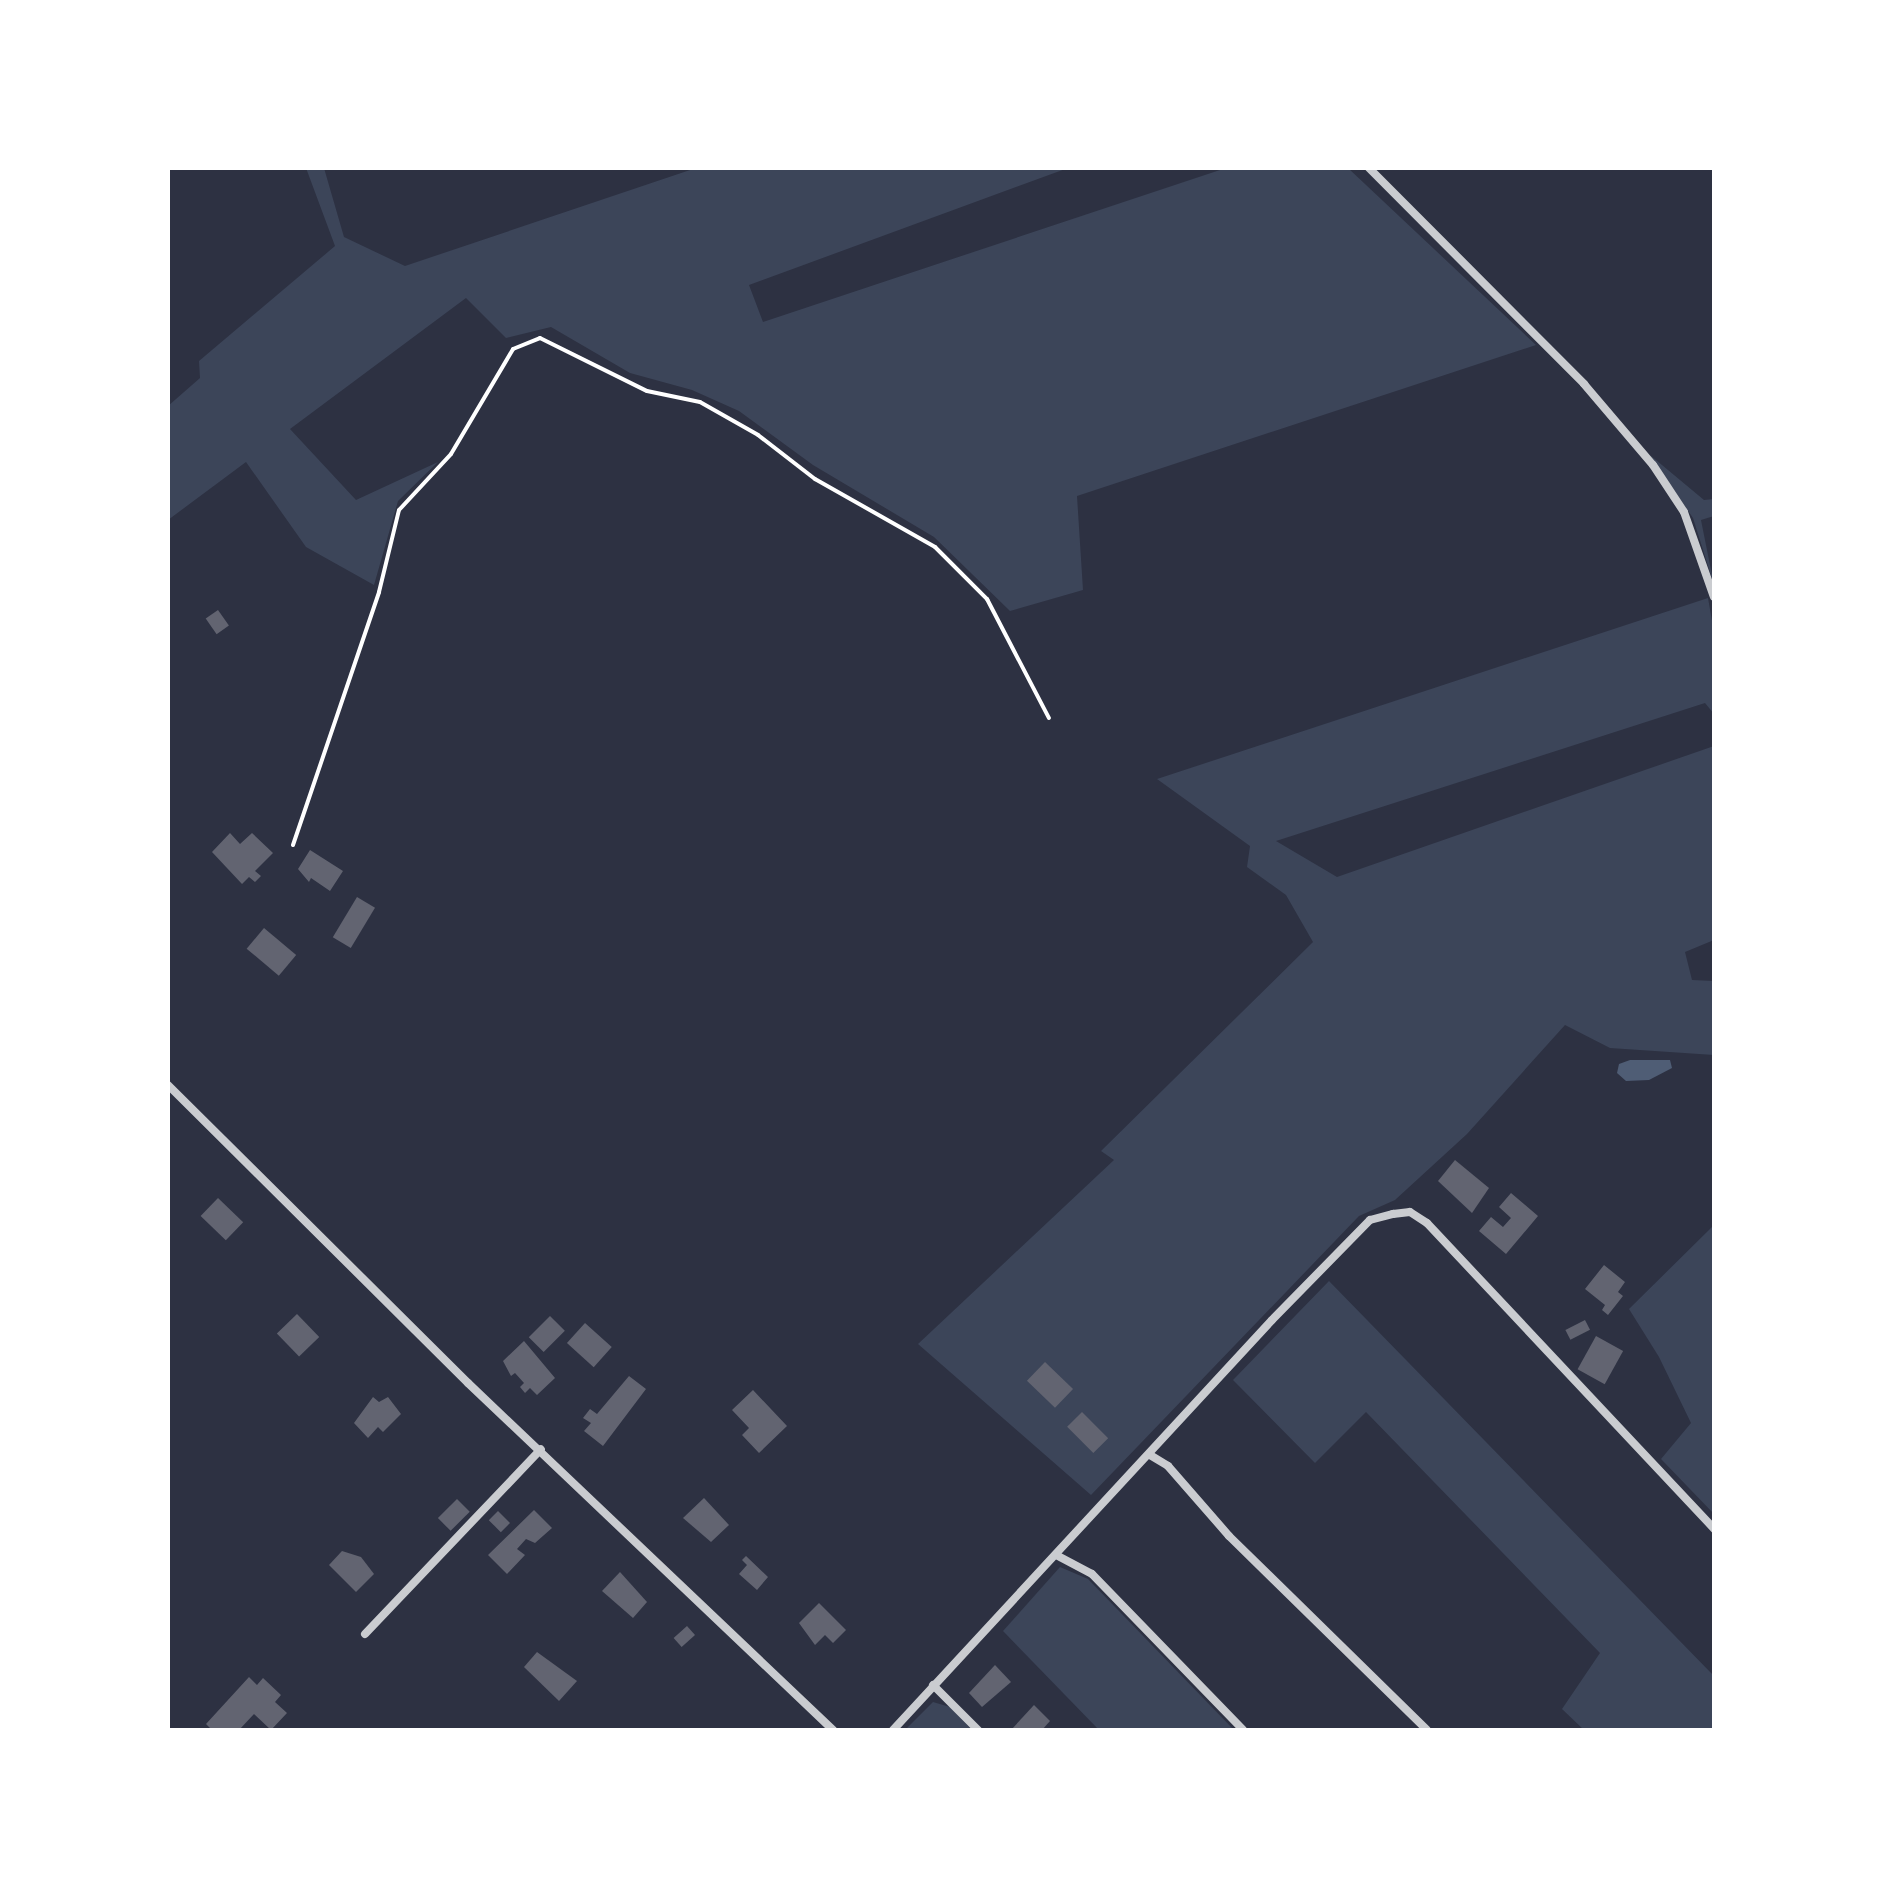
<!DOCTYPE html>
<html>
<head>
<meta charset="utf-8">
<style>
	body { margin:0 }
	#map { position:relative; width:1882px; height:1898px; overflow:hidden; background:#2d3142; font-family:Inter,sans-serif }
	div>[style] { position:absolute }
	.green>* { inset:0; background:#3c4559 }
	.water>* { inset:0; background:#4f5d75 }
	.building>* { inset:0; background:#626471; transform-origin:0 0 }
	.path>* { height:4px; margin:-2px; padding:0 2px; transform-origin:2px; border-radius:2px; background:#fff }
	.minor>* { height:8px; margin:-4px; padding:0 4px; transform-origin:4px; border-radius:4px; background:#caccd0 }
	span { translate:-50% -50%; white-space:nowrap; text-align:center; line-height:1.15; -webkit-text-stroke:8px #fff; paint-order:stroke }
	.frame { position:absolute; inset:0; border:170px solid #fff; pointer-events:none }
</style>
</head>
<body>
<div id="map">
	<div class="green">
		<i style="clip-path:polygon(306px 168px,324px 168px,344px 237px,405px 266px,696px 168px,1068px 168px,749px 285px,763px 322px,1226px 168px,1348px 168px,1536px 345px,1077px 496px,1083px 590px,1010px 611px,934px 537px,813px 465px,739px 411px,692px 390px,630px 373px,551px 327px,506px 338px,466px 298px,290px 429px,356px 500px,438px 462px,398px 501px,374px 585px,306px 547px,246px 462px,168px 520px,168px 406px,200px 378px,199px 361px,335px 246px)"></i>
		<i style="clip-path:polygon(1650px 455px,1704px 500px,1714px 499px,1714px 516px,1701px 520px,1714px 585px,1693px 518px)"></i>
		<i style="clip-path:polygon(1708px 598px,1714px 632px,1714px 714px,1705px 703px,1276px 841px,1337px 877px,1714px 746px,1714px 940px,1685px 952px,1692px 980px,1714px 981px,1714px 1055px,1610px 1048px,1565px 1025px,1467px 1134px,1395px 1200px,1359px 1216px,1091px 1495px,918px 1344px,1114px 1160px,1101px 1151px,1313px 942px,1286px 895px,1247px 867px,1250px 846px,1157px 779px)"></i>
		<i style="clip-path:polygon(1714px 1225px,1714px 1514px,1661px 1459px,1691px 1423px,1659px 1357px,1629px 1309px)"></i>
		<i style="clip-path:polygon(1329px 1281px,1714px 1676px,1714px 1730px,1584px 1730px,1562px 1709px,1600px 1653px,1366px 1412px,1315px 1463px,1233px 1380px)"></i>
		<i style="clip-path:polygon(1060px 1567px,1088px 1579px,1234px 1730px,1099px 1730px,1003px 1631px)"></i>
		<i style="clip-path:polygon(933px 1702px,950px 1707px,972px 1730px,905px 1730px)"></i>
	</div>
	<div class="water">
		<i style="clip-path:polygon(1630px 1060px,1670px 1060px,1672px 1068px,1649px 1080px,1626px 1081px,1617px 1073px,1619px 1064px)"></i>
	</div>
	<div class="building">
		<i style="left:218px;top:610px;width:19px;height:15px;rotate:55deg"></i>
		<i style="clip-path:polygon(230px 833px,240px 844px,252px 833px,273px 853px,255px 871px,261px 876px,255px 882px,249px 877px,242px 884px,212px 852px)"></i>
		<i style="clip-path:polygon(310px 850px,343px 871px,330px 891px,311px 878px,309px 882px,298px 869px)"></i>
		<i style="left:357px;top:897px;width:21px;height:47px;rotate:31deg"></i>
		<i style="left:264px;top:928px;width:42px;height:27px;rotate:40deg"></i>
		<i style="clip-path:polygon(1455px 1160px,1489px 1188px,1472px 1213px,1438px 1181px)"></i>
		<i style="clip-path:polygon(1511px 1193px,1538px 1216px,1506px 1254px,1479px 1231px,1491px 1217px,1503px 1227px,1511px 1218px,1499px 1207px)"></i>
		<i style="left:218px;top:1198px;width:35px;height:25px;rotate:44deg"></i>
		<i style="clip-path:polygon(1604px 1265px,1625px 1282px,1618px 1292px,1623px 1296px,1608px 1315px,1602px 1310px,1605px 1305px,1585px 1289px)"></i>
		<i style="left:297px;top:1314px;width:32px;height:28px;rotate:46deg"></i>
		<i style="left:550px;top:1316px;width:21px;height:30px;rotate:45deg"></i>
		<i style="left:1585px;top:1320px;width:11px;height:22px;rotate:63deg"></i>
		<i style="left:585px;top:1323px;width:36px;height:27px;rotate:42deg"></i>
		<i style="left:1596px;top:1336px;width:31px;height:38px;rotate:29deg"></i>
		<i style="clip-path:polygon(524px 1341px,555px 1378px,537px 1395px,530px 1388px,525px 1393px,520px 1387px,524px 1383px,515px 1373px,511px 1376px,503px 1361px)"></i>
		<i style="left:1045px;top:1362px;width:39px;height:26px;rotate:44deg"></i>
		<i style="clip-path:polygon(629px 1376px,646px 1389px,603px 1446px,584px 1431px,591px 1423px,583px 1418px,590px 1409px,597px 1414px)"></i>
		<i style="clip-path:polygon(753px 1390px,787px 1426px,759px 1453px,742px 1435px,749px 1428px,732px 1410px)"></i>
		<i style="clip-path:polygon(373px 1397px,379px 1402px,388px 1397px,401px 1414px,383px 1432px,378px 1427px,368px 1438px,354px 1423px)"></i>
		<i style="left:1082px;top:1412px;width:37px;height:21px;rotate:45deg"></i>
		<i style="clip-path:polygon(704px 1498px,729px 1525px,711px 1542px,683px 1518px)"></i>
		<i style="left:457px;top:1499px;width:18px;height:27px;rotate:45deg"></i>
		<i style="clip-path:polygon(534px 1510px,552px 1528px,535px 1543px,526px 1539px,517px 1549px,525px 1555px,507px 1574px,488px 1555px)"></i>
		<i style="left:498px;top:1511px;width:17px;height:13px;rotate:45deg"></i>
		<i style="clip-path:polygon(342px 1551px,361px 1557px,374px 1574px,356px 1592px,329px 1565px)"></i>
		<i style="clip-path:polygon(746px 1556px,768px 1577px,757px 1590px,739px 1574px,747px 1565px,742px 1560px)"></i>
		<i style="clip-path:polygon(620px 1572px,647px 1602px,633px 1618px,602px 1591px)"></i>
		<i style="clip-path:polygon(819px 1603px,846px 1630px,833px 1643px,825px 1635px,815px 1645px,799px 1623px)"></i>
		<i style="left:687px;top:1626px;width:12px;height:18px;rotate:48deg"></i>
		<i style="clip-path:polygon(537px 1652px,577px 1681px,559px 1701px,524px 1667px)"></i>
		<i style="clip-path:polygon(995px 1665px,1011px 1682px,982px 1707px,969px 1693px)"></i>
		<i style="clip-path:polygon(249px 1677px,257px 1685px,263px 1678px,281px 1695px,275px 1702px,287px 1713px,271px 1730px,254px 1714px,239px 1730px,212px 1730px,206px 1724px)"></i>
		<i style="clip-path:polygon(1034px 1705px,1050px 1721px,1042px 1730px,1011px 1730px)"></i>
	</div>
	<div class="path">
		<i style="left:293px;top:845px;width:267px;rotate:-71.2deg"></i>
		<i style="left:379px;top:592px;width:84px;rotate:-76.3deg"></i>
		<i style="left:399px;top:510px;width:76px;rotate:-47.1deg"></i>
		<i style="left:451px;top:454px;width:122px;rotate:-59.4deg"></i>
		<i style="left:513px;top:349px;width:29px;rotate:-22deg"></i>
		<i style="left:540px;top:338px;width:119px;rotate:26.4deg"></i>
		<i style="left:647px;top:391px;width:54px;rotate:11.7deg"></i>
		<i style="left:700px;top:402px;width:67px;rotate:29.6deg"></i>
		<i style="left:758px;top:435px;width:72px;rotate:37.7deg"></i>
		<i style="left:815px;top:479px;width:138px;rotate:29.5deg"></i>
		<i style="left:935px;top:547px;width:74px;rotate:45deg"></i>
		<i style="left:987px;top:599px;width:134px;rotate:62.5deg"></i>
	</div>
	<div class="minor">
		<i style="left:1369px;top:168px;width:305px;rotate:45.1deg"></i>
		<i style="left:1584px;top:384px;width:106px;rotate:49.6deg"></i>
		<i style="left:1653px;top:465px;width:56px;rotate:56.6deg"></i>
		<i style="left:1684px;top:512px;width:90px;rotate:70.6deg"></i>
		<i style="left:168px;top:1085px;width:423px;rotate:44.8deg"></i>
		<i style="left:468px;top:1383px;width:504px;rotate:43.55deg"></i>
		<i style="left:1150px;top:1455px;width:21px;rotate:31deg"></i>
		<i style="left:1168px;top:1466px;width:93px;rotate:48.9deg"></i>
		<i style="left:1229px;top:1536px;width:277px;rotate:44.4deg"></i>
		<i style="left:1058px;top:1556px;width:38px;rotate:28deg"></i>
		<i style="left:1092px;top:1574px;width:217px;rotate:45.9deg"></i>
		<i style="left:365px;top:1634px;width:255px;rotate:-46.4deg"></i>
		<i style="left:933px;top:1685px;width:64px;rotate:45deg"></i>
		<i style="left:893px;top:1730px;width:558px;rotate:-47.25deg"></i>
		<i style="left:1272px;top:1320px;width:140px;rotate:-45.6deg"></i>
		<i style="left:1370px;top:1220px;width:24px;rotate:-15deg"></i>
		<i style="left:1393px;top:1214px;width:17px;rotate:-7deg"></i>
		<i style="left:1410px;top:1212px;width:20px;rotate:33deg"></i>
		<i style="left:1427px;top:1223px;width:420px;rotate:46.8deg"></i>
	</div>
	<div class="frame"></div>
</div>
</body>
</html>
